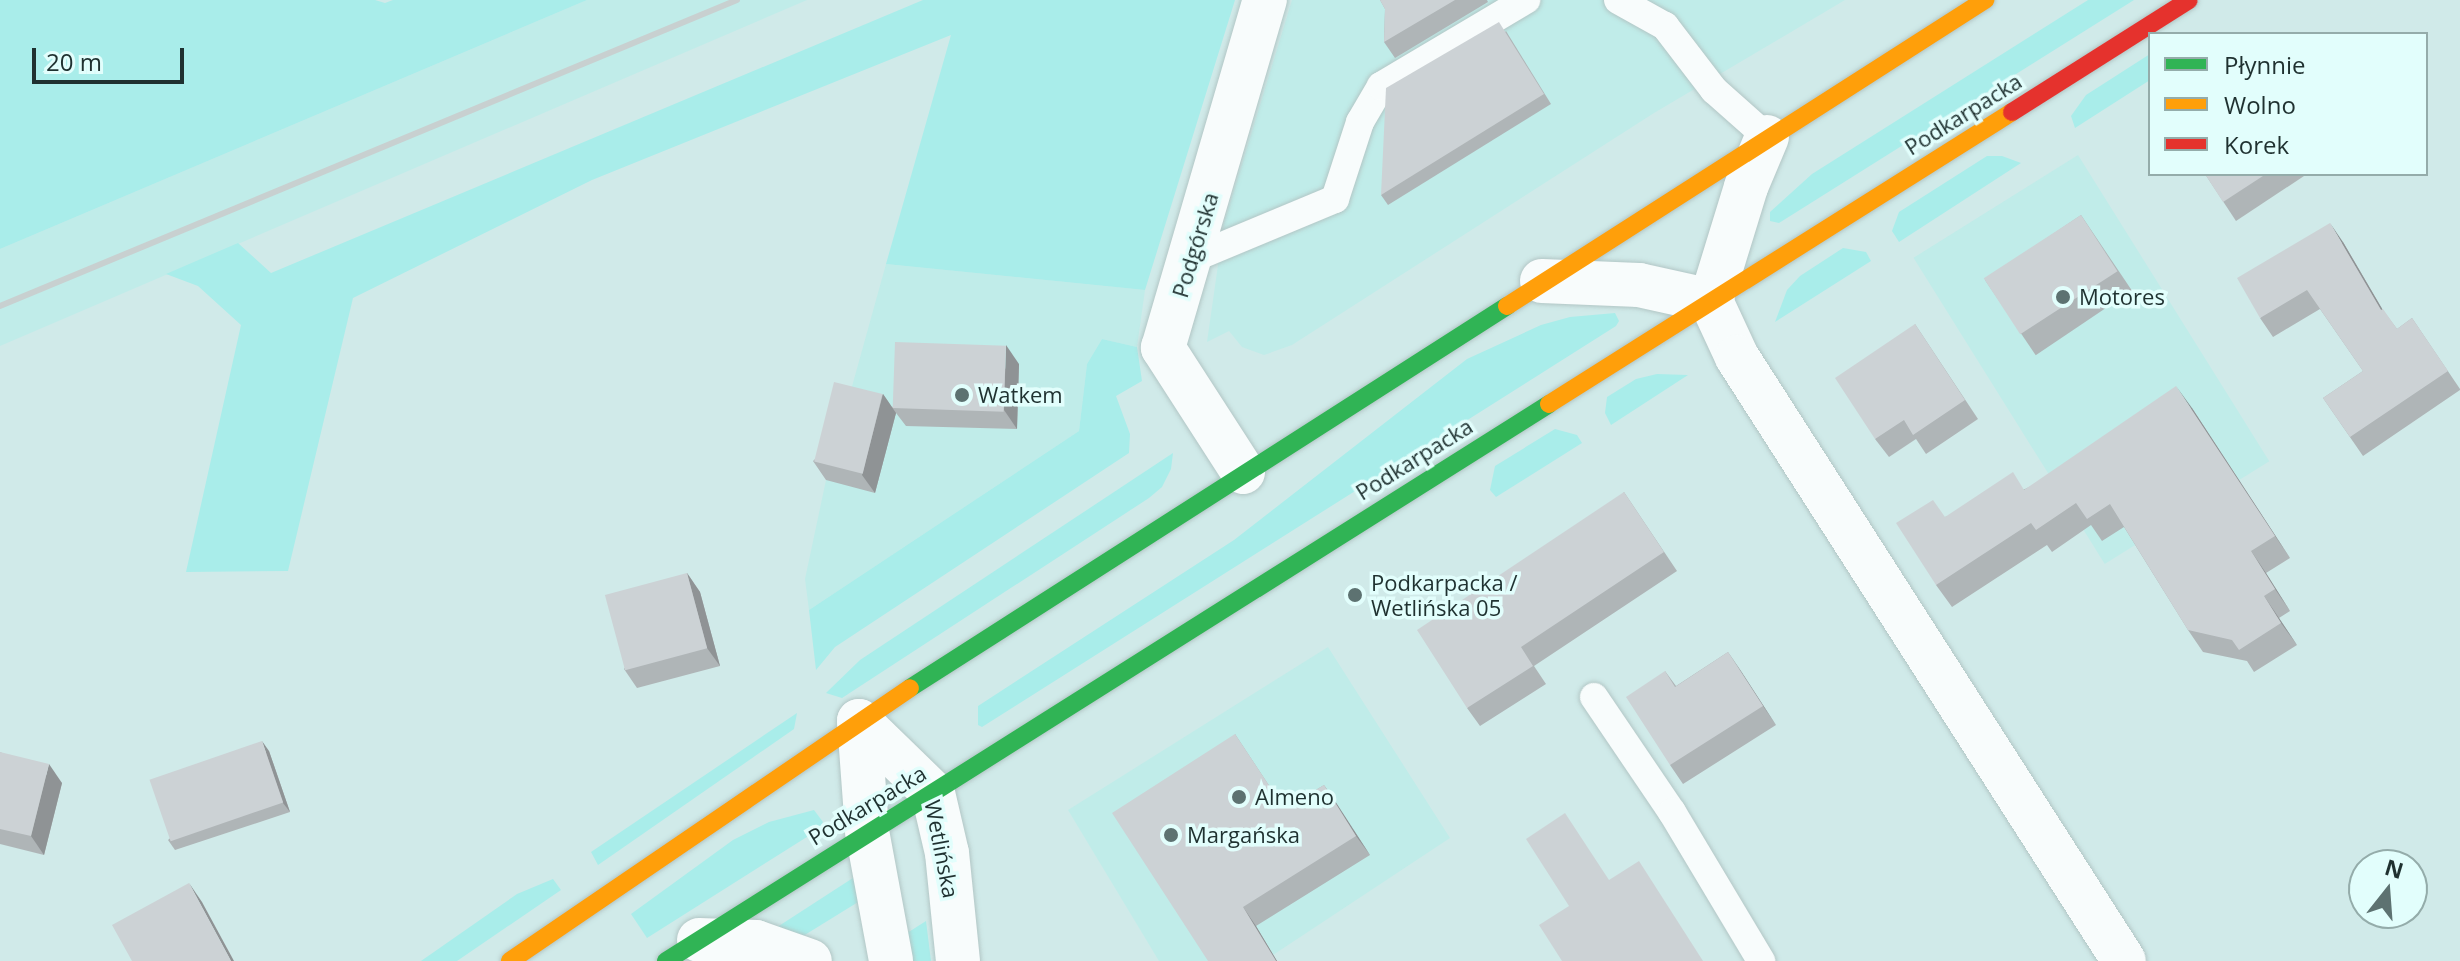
<!DOCTYPE html>
<html>
<head>
<meta charset="utf-8">
<style>
	body { margin:0 }
	#map { position:relative; width:2460px; height:961px; overflow:hidden; background:#d0eae9; font-family:"Open Sans",sans-serif }
	div>[style] { position:absolute }
	.built>* { inset:0; background:#c0ece9; transform-origin:0 0 }
	.green>* { inset:0; background:#a9edea }
	.roads { filter:drop-shadow(0 0 2px #b2c6c5) drop-shadow(0 0 2px #b2c6c5) }
	.lane>* { height:28px; margin:-14px; padding:0 14px; transform-origin:14px; border-radius:14px; background:#f8fcfc }
	.street>* { height:44px; margin:-22px; padding:0 22px; transform-origin:22px; border-radius:22px; background:#f8fcfc }
	.fast>* { height:18px; margin:-9px; padding:0 9px; transform-origin:9px; border-radius:9px; background:#30b455 }
	.slow>* { height:18px; margin:-9px; padding:0 9px; transform-origin:9px; border-radius:9px; background:#ff9f0a }
	.jam>* { height:18px; margin:-9px; padding:0 9px; transform-origin:9px; border-radius:9px; background:#e5322d }
	.rail>* { height:6px; margin:-3px; padding:0 3px; transform-origin:3px; border-radius:3px; background:#c8d0d0 }
	.wall>* { inset:0; background:#afb5b7; transform-origin:0 0 }
	.shaded-wall>* { inset:0; background:#8f9395 }
	.building>* { inset:0; background:#ccd2d5; transform-origin:0 0 }
	.dots>* { width:22px; height:22px; translate:-50% -50%; box-sizing:border-box; border:4px solid #e2fefc; border-radius:50% }
	span { translate:-50% -50%; white-space:nowrap; text-align:center; line-height:1.15; -webkit-text-stroke:7px #e2fefc; paint-order:stroke }
	.street-label { font-size:22px; color:#1f3130 }
	.poi-label { font-size:22px; color:#1f3130 }
	.left { translate:0 -50%; text-align:left }
	.legend { position:absolute; left:2148px; top:32px; width:280px; height:144px; box-sizing:border-box; background:#e2fefc; border:2px solid #94acaa; margin:0; padding:10px 14px; list-style:none; font-size:24px; color:#1f3130 }
	.legend li { display:flex; align-items:center; gap:16px; height:40px }
	.legend b { width:40px; border:2px solid #94acaa }
	.north { position:absolute; left:2348px; top:849px; width:80px; height:80px; box-sizing:border-box; background:#e2fefc; border:2px solid #94acaa; border-radius:50%; rotate:17deg; font-size:22px; font-weight:700; line-height:32px; text-align:center; color:#1f3130 }
	.north::after { content:''; display:block; margin:auto; width:28px; height:36px; background:#5d7271; clip-path:polygon(50% 0,100% 100%,50% 72%,0 100%) }
	.scale { position:absolute; left:32px; top:48px; width:152px; height:36px; box-sizing:border-box; border:4px solid #1f3130; border-top:0; padding-left:10px; font-size:24px; line-height:28px; white-space:nowrap; color:#1f3130; -webkit-text-stroke:6px #e2fefc; paint-order:stroke }
</style>
</head>
<body>
<div id="map">
	<div class="built">
		<i style="clip-path:polygon(587px 0,807px 0,0 346px,0 249px)"></i>
		<i style="clip-path:polygon(1292px 0,1845px 0,1654px 113px,1292px 345px,1264px 355px,1242px 347px,1229px 331px,1207px 342px,1224px 223px)"></i>
		<i style="left:2078px;top:155px;width:361px;height:194px;rotate:58deg"></i>
		<i style="clip-path:polygon(886px 264px,1145px 290px,1137px 347px,1102px 339px,1087px 364px,1079px 431px,809px 610px,805px 579px,826px 480px)"></i>
		<i style="clip-path:polygon(1328px 647px,1450px 838px,1264px 961px,1159px 961px,1068px 810px)"></i>
	</div>
	<div class="green">
		<i style="clip-path:polygon(0 0,375px 0,385px 3px,393px 0,587px 0,0 249px)"></i>
		<i style="clip-path:polygon(923px 0,1235px 0,1145px 290px,886px 264px,951px 35px,592px 180px,353px 298px,288px 571px,186px 572px,241px 325px,198px 286px,166px 274px,238px 243px,271px 273px)"></i>
		<i style="clip-path:polygon(2088px 0,2134px 0,1779px 223px,1770px 221px,1770px 212px,1812px 174px)"></i>
		<i style="clip-path:polygon(2150px 54px,2150px 80px,2075px 128px,2071px 116px,2086px 95px)"></i>
		<i style="clip-path:polygon(1987px 156px,2002px 156px,2021px 163px,1899px 242px,1892px 231px,1899px 212px)"></i>
		<i style="clip-path:polygon(1843px 248px,1866px 252px,1871px 261px,1775px 322px,1787px 290px,1800px 276px)"></i>
		<i style="clip-path:polygon(1615px 313px,1619px 321px,1616px 326px,982px 727px,978px 725px,978px 706px,1234px 540px,1467px 359px,1541px 325px,1570px 317px)"></i>
		<i style="clip-path:polygon(1102px 339px,1137px 347px,1142px 381px,1116px 396px,1130px 434px,1129px 453px,835px 647px,816px 670px,809px 610px,1079px 431px,1087px 364px)"></i>
		<i style="clip-path:polygon(1657px 374px,1688px 375px,1611px 425px,1605px 413px,1607px 397px,1636px 379px)"></i>
		<i style="clip-path:polygon(1555px 429px,1577px 435px,1582px 443px,1496px 497px,1490px 490px,1495px 466px)"></i>
		<i style="clip-path:polygon(1173px 453px,1171px 469px,1162px 487px,1149px 498px,842px 698px,826px 693px,860px 660px)"></i>
		<i style="clip-path:polygon(797px 713px,794px 729px,598px 865px,591px 852px)"></i>
		<i style="clip-path:polygon(814px 810px,823px 822px,818px 830px,647px 938px,631px 914px,733px 840px,769px 822px)"></i>
		<i style="clip-path:polygon(856px 876px,863px 899px,795px 941px,768px 933px)"></i>
		<i style="clip-path:polygon(553px 879px,561px 890px,457px 961px,421px 961px,517px 894px)"></i>
		<i style="clip-path:polygon(926px 921px,931px 961px,909px 961px,904px 935px)"></i>
	</div>
	<div class="roads">
		<div class="lane">
			<i style="left:1618px;top:0;width:54px;rotate:29deg"></i>
			<i style="left:1665px;top:26px;width:81px;rotate:52.6deg"></i>
			<i style="left:1714px;top:90px;width:71px;rotate:41.6deg"></i>
			<i style="left:1191px;top:259px;width:156px;rotate:-22.6deg"></i>
			<i style="left:1335px;top:199px;width:81px;rotate:-72deg"></i>
			<i style="left:1360px;top:122px;width:42px;rotate:-59.7deg"></i>
			<i style="left:1381px;top:86px;width:169px;rotate:-30.7deg"></i>
			<i style="left:1594px;top:697px;width:139px;rotate:55.9deg"></i>
			<i style="left:1672px;top:812px;width:174px;rotate:59.1deg"></i>
		</div>
		<div class="street">
			<i style="left:1767px;top:137px;width:54px;rotate:112.8deg"></i>
			<i style="left:1746px;top:187px;width:119px;rotate:107.1deg"></i>
			<i style="left:1711px;top:301px;width:62px;rotate:65.1deg"></i>
			<i style="left:1737px;top:357px;width:717px;rotate:57.35deg"></i>
			<i style="left:1542px;top:281px;width:97px;rotate:2.4deg"></i>
			<i style="left:1639px;top:285px;width:74px;rotate:12.5deg"></i>
			<i style="left:1243px;top:472px;width:148px;rotate:-122.8deg"></i>
			<i style="left:1163px;top:348px;width:363px;rotate:-73.7deg"></i>
			<i style="left:859px;top:721px;width:103px;rotate:44.2deg"></i>
			<i style="left:933px;top:793px;width:62px;rotate:76.9deg"></i>
			<i style="left:947px;top:853px;width:109px;rotate:84.2deg"></i>
			<i style="left:859px;top:721px;width:110px;rotate:85.8deg"></i>
			<i style="left:867px;top:831px;width:132px;rotate:79.5deg"></i>
			<i style="left:699px;top:940px;width:57px;rotate:2deg"></i>
			<i style="left:756px;top:942px;width:57px;rotate:19.4deg"></i>
		</div>
		<div class="fast">
			<i style="left:910px;top:688px;width:709px;rotate:-32.61deg"></i>
			<i style="left:666px;top:961px;width:1044px;rotate:-32.24deg"></i>
		</div>
		<div class="slow">
			<i style="left:1507px;top:306px;width:568px;rotate:-32.63deg"></i>
			<i style="left:1549px;top:404px;width:547px;rotate:-32.24deg"></i>
			<i style="left:510px;top:961px;width:484px;rotate:-34.3deg"></i>
		</div>
		<div class="jam">
			<i style="left:2012px;top:112px;width:209px;rotate:-32.3deg"></i>
		</div>
	</div>
	<div class="rail">
		<i style="left:0;top:306px;width:798px;rotate:-22.55deg"></i>
	</div>
	<div class="wall">
		<i style="clip-path:polygon(1380px 0,1487px 0,1488px 2px,1395px 58px,1384px 42px,1385px 9px)"></i>
		<i style="clip-path:polygon(1506px 31px,1551px 104px,1388px 205px,1381px 195px)"></i>
		<i style="clip-path:polygon(2205px 174px,2307px 174px,2236px 221px)"></i>
		<i style="left:2081px;top:215px;width:91px;height:116px;rotate:56deg"></i>
		<i style="clip-path:polygon(2343px 242px,2382px 309px,2397px 329px,2412px 318px,2460px 389px,2460px 390px,2363px 456px,2323px 398px,2363px 371px,2320px 309px,2273px 337px,2260px 318px)"></i>
		<i style="clip-path:polygon(1915px 324px,1978px 419px,1926px 454px,1916px 439px,1889px 457px,1875px 439px)"></i>
		<i style="clip-path:polygon(1019px 364px,1017px 429px,906px 426px,896px 413px,875px 493px,826px 480px,813px 461px,883px 394px,892px 407px)"></i>
		<i style="clip-path:polygon(2192px 408px,2290px 558px,2266px 573px,2290px 611px,2279px 618px,2297px 645px,2254px 672px,2247px 661px,2203px 652px,2188px 630px,2124px 527px,2102px 541px,2091px 525px,2052px 552px,2047px 545px,1952px 607px,1936px 585px,1945px 517px,2025px 489px)"></i>
		<i style="clip-path:polygon(1624px 492px,1677px 571px,1534px 666px,1546px 684px,1480px 726px,1467px 708px)"></i>
		<i style="clip-path:polygon(687px 573px,700px 592px,720px 666px,637px 688px,624px 669px)"></i>
		<i style="clip-path:polygon(1728px 652px,1776px 725px,1683px 784px,1670px 765px,1665px 671px,1676px 686px)"></i>
		<i style="clip-path:polygon(1235px 734px,1278px 799px,1294px 803px,1324px 785px,1370px 855px,1256px 926px,1277px 961px,1208px 961px)"></i>
		<i style="clip-path:polygon(269px 751px,290px 812px,175px 850px,168px 840px)"></i>
		<i style="clip-path:polygon(0 752px,62px 783px,44px 855px,0 844px)"></i>
	</div>
	<div class="shaded-wall">
		<i style="clip-path:polygon(2330px 223px,2343px 242px,2394px 329px,2381px 310px)"></i>
		<i style="clip-path:polygon(1006px 345px,1019px 364px,1017px 429px,1004px 410px)"></i>
		<i style="clip-path:polygon(2176px 386px,2192px 408px,2290px 558px,2275px 536px)"></i>
		<i style="clip-path:polygon(883px 394px,896px 413px,875px 493px,862px 475px)"></i>
		<i style="clip-path:polygon(2251px 551px,2266px 573px,2290px 611px,2275px 589px)"></i>
		<i style="clip-path:polygon(687px 573px,700px 592px,720px 666px,707px 648px)"></i>
		<i style="clip-path:polygon(2264px 596px,2279px 618px,2297px 645px,2281px 623px)"></i>
		<i style="clip-path:polygon(1728px 652px,1741px 671px,1776px 725px,1763px 706px)"></i>
		<i style="clip-path:polygon(262px 741px,269px 751px,290px 812px,283px 803px)"></i>
		<i style="clip-path:polygon(49px 764px,62px 783px,44px 855px,31px 836px)"></i>
		<i style="clip-path:polygon(1324px 785px,1337px 804px,1370px 855px,1356px 836px)"></i>
		<i style="clip-path:polygon(189px 883px,202px 902px,234px 961px,231px 961px)"></i>
		<i style="clip-path:polygon(1243px 907px,1256px 926px,1277px 961px,1276px 961px)"></i>
	</div>
	<div class="building">
		<i style="clip-path:polygon(1380px 0,1455px 0,1384px 42px,1385px 9px)"></i>
		<i style="clip-path:polygon(1499px 22px,1544px 94px,1381px 195px,1386px 88px)"></i>
		<i style="clip-path:polygon(2205px 174px,2266px 174px,2223px 202px)"></i>
		<i style="left:2081px;top:215px;width:67px;height:116px;rotate:57deg"></i>
		<i style="clip-path:polygon(2330px 223px,2381px 310px,2383px 309px,2397px 329px,2412px 318px,2448px 371px,2350px 437px,2323px 398px,2363px 371px,2307px 290px,2260px 318px,2237px 278px)"></i>
		<i style="clip-path:polygon(1915px 324px,1965px 400px,1913px 435px,1904px 420px,1875px 439px,1835px 378px)"></i>
		<i style="left:895px;top:342px;width:111px;height:66px;rotate:2deg"></i>
		<i style="left:834px;top:382px;width:50px;height:82px;rotate:14deg"></i>
		<i style="clip-path:polygon(2176px 386px,2275px 536px,2251px 551px,2275px 589px,2264px 596px,2281px 623px,2239px 650px,2232px 640px,2188px 630px,2110px 504px,2087px 519px,2076px 503px,2036px 530px,2031px 523px,1936px 585px,1896px 523px,1933px 500px,1945px 517px,2013px 472px,2024px 490px)"></i>
		<i style="clip-path:polygon(1624px 492px,1664px 552px,1521px 647px,1533px 666px,1467px 708px,1417px 630px)"></i>
		<i style="left:687px;top:573px;width:78px;height:85px;rotate:75deg"></i>
		<i style="clip-path:polygon(1728px 652px,1763px 706px,1670px 765px,1626px 697px,1665px 671px,1675px 687px)"></i>
		<i style="clip-path:polygon(1235px 734px,1278px 799px,1288px 793px,1294px 803px,1324px 785px,1356px 836px,1243px 907px,1276px 961px,1208px 961px,1112px 813px)"></i>
		<i style="left:262px;top:741px;width:65px;height:119px;rotate:71deg"></i>
		<i style="clip-path:polygon(0 752px,49px 764px,31px 836px,0 829px)"></i>
		<i style="clip-path:polygon(1565px 813px,1609px 880px,1639px 861px,1703px 961px,1562px 961px,1539px 925px,1569px 906px,1526px 839px)"></i>
		<i style="clip-path:polygon(189px 883px,231px 961px,132px 961px,112px 925px)"></i>
	</div>
	<div class="dots">
		<i style="left:2063px;top:297px;background:#5d7271"></i>
		<i style="left:962px;top:395px;background:#5d7271"></i>
		<i style="left:1355px;top:595px;background:#5d7271"></i>
		<i style="left:1239px;top:797px;background:#5d7271"></i>
		<i style="left:1171px;top:835px;background:#5d7271"></i>
	</div>
	<div class="street-label">
		<span style="left:1963px;top:114px;rotate:-32deg">Podkarpacka</span>
		<span style="left:1195px;top:245px;rotate:-73deg">Podgórska</span>
		<span style="left:1414px;top:459px;rotate:-32deg">Podkarpacka</span>
		<span style="left:867px;top:805px;rotate:-31deg">Podkarpacka</span>
		<span style="left:942px;top:849px;rotate:79deg">Wetlińska</span>
	</div>
	<div class="poi-label">
		<span class="left" style="left:2079px;top:297px">Motores</span>
		<span class="left" style="left:978px;top:395px">Watkem</span>
		<span class="left" style="left:1371px;top:595px">Podkarpacka /<br>Wetlińska 05</span>
		<span class="left" style="left:1255px;top:797px">Almeno</span>
		<span class="left" style="left:1187px;top:835px">Margańska</span>
	</div>
	<ul class="legend">
	<li><b style="height:10px;background:#30b455"></b>Płynnie</li>
	<li><b style="height:10px;background:#ff9f0a"></b>Wolno</li>
	<li><b style="height:10px;background:#e5322d"></b>Korek</li>
	</ul>
	<div class="north">N</div>
	<div class="scale">20 m</div>
</div>
</body>
</html>
